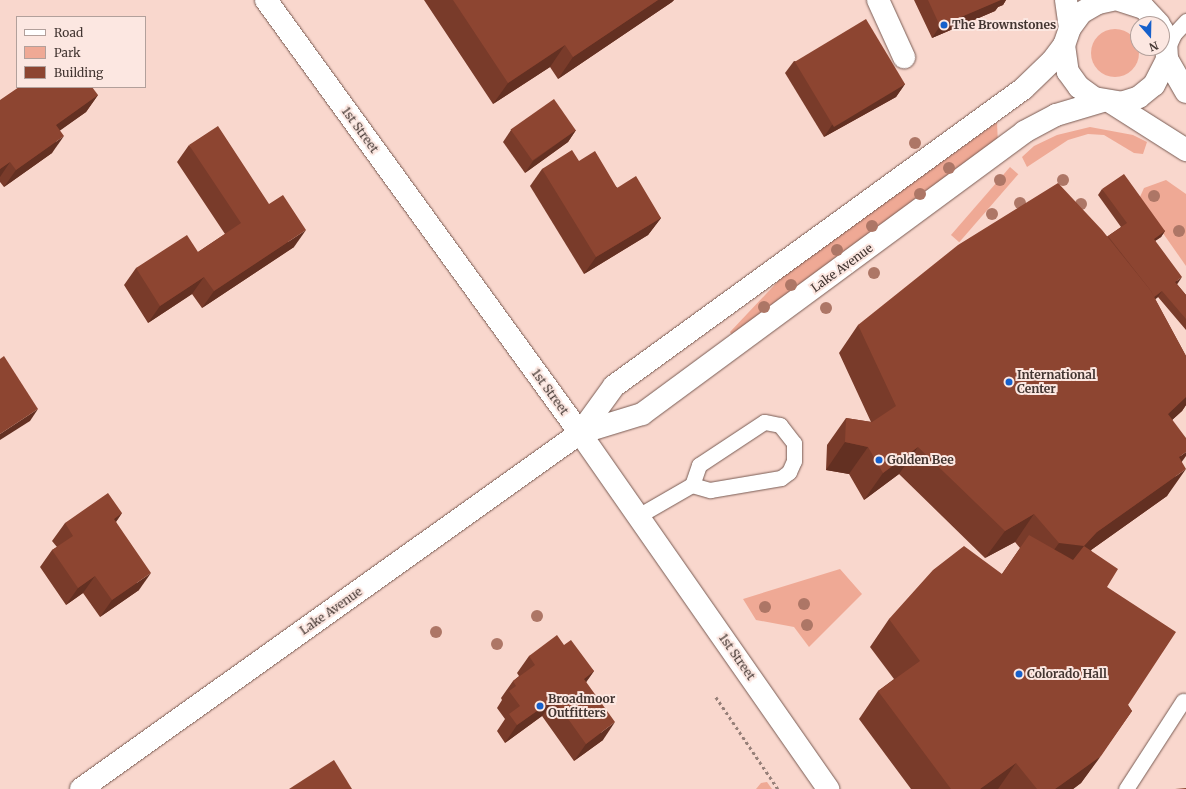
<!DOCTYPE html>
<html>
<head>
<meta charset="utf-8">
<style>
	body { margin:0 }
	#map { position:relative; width:1186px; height:789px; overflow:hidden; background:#f9d7cd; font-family:Merriweather,serif }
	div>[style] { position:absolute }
	.green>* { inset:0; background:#efa995; transform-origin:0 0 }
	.round { border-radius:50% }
	.path>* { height:2.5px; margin-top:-1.25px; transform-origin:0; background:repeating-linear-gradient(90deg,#978079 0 3px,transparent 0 6px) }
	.roads { filter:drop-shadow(0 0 1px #785b53) drop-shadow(0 0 1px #785b53) }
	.service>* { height:15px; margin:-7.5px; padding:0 7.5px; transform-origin:7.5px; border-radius:7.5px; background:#fff }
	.minor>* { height:22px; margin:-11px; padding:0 11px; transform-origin:11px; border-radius:11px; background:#fff }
	.tertiary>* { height:22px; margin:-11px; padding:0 11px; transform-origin:11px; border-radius:11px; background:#fff }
	.secondary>* { height:22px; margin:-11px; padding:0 11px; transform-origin:11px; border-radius:11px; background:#fff }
	.trees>* { width:12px; height:12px; margin:-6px; border-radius:50%; background:#ad7666 }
	.wall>* { inset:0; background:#793b2a }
	.shaded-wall>* { inset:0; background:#633022 }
	.building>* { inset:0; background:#8d4531; transform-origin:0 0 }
	.dots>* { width:11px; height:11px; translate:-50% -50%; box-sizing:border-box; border:2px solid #fce7e1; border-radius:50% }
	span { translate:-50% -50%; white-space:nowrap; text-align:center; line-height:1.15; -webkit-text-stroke:4px #fce7e1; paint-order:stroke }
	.poi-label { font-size:12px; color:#423531; font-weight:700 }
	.left { translate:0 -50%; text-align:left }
	.street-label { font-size:12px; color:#423531 }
	.legend { position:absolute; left:16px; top:16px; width:130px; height:72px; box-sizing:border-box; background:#fce7e1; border:1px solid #b2a09b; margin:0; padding:5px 7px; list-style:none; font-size:12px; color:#423531 }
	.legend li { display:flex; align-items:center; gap:8px; height:20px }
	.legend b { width:20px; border:1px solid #b2a09b }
	.north { position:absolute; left:1130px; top:16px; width:40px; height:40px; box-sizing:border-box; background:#fce7e1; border:1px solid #b2a09b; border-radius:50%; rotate:160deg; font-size:11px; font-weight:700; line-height:16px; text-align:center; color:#423531 }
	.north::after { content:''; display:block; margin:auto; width:14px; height:18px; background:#1660cb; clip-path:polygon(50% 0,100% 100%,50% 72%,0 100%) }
</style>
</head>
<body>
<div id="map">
	<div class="green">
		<i class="round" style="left:1091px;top:29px;width:48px;height:48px"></i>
		<i style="clip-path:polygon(997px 122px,998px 145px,734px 339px,730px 332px,783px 276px)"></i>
		<i style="clip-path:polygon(1090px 127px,1133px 135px,1147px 142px,1143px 154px,1134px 153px,1104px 135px,1088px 134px,1068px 140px,1027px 167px,1022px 157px,1034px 146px,1057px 135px)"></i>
		<i style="left:1010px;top:167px;width:11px;height:90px;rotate:41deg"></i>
		<i style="clip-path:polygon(1166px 180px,1186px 194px,1186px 266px,1139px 199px,1144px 188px)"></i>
		<i style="clip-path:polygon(840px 569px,862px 594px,809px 647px,794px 627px,756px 620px,743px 599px)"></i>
		<i style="clip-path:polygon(767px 782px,772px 789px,756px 789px,761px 783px)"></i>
	</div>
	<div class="path">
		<i style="left:716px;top:697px;width:111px;rotate:56deg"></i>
	</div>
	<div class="roads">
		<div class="service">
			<i style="left:1167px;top:49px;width:17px;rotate:-65deg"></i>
			<i style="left:1174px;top:34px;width:18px;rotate:-47deg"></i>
			<i style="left:638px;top:516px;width:62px;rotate:-29.9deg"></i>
			<i style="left:692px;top:485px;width:19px;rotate:16deg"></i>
			<i style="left:710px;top:490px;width:72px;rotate:-9.6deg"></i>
			<i style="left:781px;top:478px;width:10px;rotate:-37deg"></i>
			<i style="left:789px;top:472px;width:12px;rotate:-66deg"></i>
			<i style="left:794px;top:461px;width:18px;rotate:-90deg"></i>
			<i style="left:794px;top:443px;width:23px;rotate:-128deg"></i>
			<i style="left:780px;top:425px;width:16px;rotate:-169deg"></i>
			<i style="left:764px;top:422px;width:78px;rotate:146.5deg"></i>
			<i style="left:699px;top:465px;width:21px;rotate:109deg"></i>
			<i style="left:1126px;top:789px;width:105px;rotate:-57.1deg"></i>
		</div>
		<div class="minor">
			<i style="left:266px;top:0;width:535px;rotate:54.05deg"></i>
			<i style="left:580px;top:433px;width:434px;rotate:55.1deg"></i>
			<i style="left:878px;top:0;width:63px;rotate:65.5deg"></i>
		</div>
		<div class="tertiary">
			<i style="left:1066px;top:0;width:28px;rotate:82deg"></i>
		</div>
		<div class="secondary">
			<i style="left:1112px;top:0;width:14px;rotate:168deg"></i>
			<i style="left:1098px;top:3px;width:20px;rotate:150deg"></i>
			<i style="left:1081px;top:13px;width:19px;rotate:126deg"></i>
			<i style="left:1070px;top:28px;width:18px;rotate:109deg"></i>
			<i style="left:1064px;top:45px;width:27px;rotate:82deg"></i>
			<i style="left:1068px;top:72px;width:19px;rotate:54deg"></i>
			<i style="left:1079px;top:87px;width:19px;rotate:36deg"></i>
			<i style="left:1094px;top:98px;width:27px;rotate:10deg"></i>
			<i style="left:1121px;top:103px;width:19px;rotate:-18deg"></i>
			<i style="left:1139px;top:97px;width:19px;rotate:-39deg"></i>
			<i style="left:1154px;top:85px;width:29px;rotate:-63deg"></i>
			<i style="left:1167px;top:59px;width:19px;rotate:-93deg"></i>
			<i style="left:1166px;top:40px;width:12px;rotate:-110deg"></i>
			<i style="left:1119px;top:0;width:26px;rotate:18deg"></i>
			<i style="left:1144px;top:8px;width:22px;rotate:47deg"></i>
			<i style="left:1167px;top:59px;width:38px;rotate:60deg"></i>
			<i style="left:1112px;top:103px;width:88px;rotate:32.4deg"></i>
			<i style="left:580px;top:433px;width:58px;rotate:-54.1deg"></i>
			<i style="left:614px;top:386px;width:505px;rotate:-35.99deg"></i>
			<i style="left:1023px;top:89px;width:40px;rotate:-44deg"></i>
			<i style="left:1052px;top:61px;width:20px;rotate:-53deg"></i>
			<i style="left:81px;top:789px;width:613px;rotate:-35.51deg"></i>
			<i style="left:580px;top:433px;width:65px;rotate:-17deg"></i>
			<i style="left:642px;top:414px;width:475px;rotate:-36.4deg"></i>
			<i style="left:1024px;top:132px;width:36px;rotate:-28deg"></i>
			<i style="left:1056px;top:115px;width:49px;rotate:-16.6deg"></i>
		</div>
	</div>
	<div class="trees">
		<i style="left:915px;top:143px"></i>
		<i style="left:949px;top:168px"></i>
		<i style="left:1000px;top:180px"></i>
		<i style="left:1063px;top:180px"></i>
		<i style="left:920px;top:194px"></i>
		<i style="left:1154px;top:196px"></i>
		<i style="left:1020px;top:203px"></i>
		<i style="left:1081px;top:204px"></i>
		<i style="left:992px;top:214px"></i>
		<i style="left:872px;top:226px"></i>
		<i style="left:1179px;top:231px"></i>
		<i style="left:837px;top:250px"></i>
		<i style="left:874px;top:273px"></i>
		<i style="left:791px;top:285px"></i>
		<i style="left:764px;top:307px"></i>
		<i style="left:826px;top:308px"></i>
		<i style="left:804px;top:604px"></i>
		<i style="left:765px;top:607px"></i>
		<i style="left:537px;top:616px"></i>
		<i style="left:807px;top:625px"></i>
		<i style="left:436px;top:632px"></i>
		<i style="left:497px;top:644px"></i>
	</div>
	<div class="wall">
		<i style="clip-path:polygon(424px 0,674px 0,672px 2px,558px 79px,550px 67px,493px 104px)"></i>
		<i style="clip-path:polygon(914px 0,1006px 0,1003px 5px,998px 7px,995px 11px,932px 38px)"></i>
		<i style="clip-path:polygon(794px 61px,905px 84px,896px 97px,824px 137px,785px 73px)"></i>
		<i style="clip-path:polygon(98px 95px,86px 112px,60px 130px,52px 153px,4px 187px,0 182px,0 100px)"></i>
		<i style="clip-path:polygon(511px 130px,576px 130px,568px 142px,525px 173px,503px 142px)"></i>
		<i style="clip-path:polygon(189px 145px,294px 247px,202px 308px,192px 294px,148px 323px,124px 285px,136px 268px,198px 252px,225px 234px,177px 162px)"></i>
		<i style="clip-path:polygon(579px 161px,661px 218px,648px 235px,584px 274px,530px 186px,542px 169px)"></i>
		<i style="clip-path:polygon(1102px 189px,1165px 231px,1161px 237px,1155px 241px,1178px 283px,1177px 284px,1186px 295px,1186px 330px,1158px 297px,1155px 299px,1186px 356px,1186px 405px,1182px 411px,1172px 420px,1182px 462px,1167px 496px,1091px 550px,1107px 587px,1128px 705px,1132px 711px,1081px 783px,1073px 789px,911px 789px,859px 719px,878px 691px,894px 679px,870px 647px,889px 619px,1002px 574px,1020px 548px,1015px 542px,985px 558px,899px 474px,864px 500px,849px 474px,826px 470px,827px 445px,846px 418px,871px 422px,839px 353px,858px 325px,1108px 236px,1121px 227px,1098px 195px)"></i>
		<i style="clip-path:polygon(122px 513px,116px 522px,139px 590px,100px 617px,83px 593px,66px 605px,40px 567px,52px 550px,57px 547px,52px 541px,65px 523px)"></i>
		<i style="clip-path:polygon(564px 645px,594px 671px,586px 682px,603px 740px,574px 761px,542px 716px,505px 743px,497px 731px,505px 719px,497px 708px,502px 700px,501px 698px,513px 681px,519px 676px,517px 673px,529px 656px)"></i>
	</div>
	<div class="shaded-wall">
		<i style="clip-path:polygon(658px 0,674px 0,672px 2px,558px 79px,573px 57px)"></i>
		<i style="clip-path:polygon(1000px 0,1006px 0,1003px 5px,998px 7px,995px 11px,932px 38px,940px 26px)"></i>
		<i style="clip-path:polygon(565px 45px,550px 67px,493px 104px,508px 83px)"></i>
		<i style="clip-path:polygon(905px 84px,896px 97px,824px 137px,832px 125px)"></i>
		<i style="clip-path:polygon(98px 95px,86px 112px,44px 142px,56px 125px)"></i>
		<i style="clip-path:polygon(576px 130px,568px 142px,525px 173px,533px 161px)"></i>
		<i style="clip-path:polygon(64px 136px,52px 153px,4px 187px,16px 170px)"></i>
		<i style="clip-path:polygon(10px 162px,0 177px,0 169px)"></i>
		<i style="clip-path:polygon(661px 218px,648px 235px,584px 274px,596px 257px)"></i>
		<i style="clip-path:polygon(306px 230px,294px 247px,202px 308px,214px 291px)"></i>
		<i style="clip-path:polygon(1165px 231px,1161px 237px,1149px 245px,1154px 239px)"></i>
		<i style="clip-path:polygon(204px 277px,192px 294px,148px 323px,160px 306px)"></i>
		<i style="clip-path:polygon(1182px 277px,1178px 283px,1171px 288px,1175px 282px)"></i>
		<i style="clip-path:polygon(1162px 291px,1158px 297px,1132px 319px,1136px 312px)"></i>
		<i style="clip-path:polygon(1186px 397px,1186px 405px,1182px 411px,1149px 441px,1168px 414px)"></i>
		<i style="clip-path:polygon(38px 409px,30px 421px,0 440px,0 434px)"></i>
		<i style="clip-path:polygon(845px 442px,868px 447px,849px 474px,826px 470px)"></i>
		<i style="clip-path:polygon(918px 447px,899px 474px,864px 500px,883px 473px)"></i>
		<i style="clip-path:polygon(1186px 452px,1186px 456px,1173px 474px,1179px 457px)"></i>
		<i style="clip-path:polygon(1186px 469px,1167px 496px,1077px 560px,1039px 571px,1059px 543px,1097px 532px)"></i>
		<i style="clip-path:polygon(122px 513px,110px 530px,114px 519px)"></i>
		<i style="clip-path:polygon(1034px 514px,1015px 542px,985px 558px,1005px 531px)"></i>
		<i style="clip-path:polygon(151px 573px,139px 590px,100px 617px,112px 600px)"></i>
		<i style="clip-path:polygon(95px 576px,83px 593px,66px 605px,78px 588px)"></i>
		<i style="clip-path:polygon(594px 671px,582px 688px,584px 679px)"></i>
		<i style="clip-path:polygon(554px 699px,542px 716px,505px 743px,517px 725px)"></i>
		<i style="clip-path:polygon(615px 722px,603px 740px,574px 761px,586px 744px)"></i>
		<i style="clip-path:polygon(1101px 756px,1081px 783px,1073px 789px,1055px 789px)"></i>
		<i style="clip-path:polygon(1016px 763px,998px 789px,980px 789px)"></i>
	</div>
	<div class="building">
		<i style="clip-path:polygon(453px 0,658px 0,573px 57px,565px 45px,508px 83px)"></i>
		<i style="clip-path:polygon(928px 0,1001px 0,940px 26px)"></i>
		<i style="left:866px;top:19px;width:76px;height:83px;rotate:59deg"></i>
		<i style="clip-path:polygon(19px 87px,92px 87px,98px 95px,56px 125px,64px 136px,16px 170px,10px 162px,0 169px,0 100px)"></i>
		<i style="left:554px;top:99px;width:38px;height:53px;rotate:55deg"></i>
		<i style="clip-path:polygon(218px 126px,269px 204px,283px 195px,306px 230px,214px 291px,204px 277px,160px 306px,136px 268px,187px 235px,198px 252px,241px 223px,189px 145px)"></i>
		<i style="clip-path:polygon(572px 150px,579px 161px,595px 151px,617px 188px,636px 176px,661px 218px,596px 257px,542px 169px)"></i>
		<i style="clip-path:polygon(1124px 174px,1165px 231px,1154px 239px,1182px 277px,1175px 282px,1186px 295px,1186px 319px,1162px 291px,1154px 297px,1151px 291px,1108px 236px,1127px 223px,1102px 189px)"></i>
		<i style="clip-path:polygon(1058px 183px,1102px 230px,1151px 291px,1186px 356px,1186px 397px,1168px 414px,1186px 438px,1186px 452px,1179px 457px,1186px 469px,1097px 532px,1084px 546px,1059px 543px,1034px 514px,1005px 531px,918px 447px,883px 473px,868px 447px,845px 442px,846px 418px,872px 422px,896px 406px,858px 325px,958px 245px)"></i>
		<i style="clip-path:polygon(4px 356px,38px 409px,0 434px,0 359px)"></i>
		<i style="clip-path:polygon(108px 493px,122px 513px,114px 519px,151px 573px,112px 600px,95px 576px,78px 588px,52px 550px,73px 536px,65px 523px)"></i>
		<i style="clip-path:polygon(1029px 535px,1073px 560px,1084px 546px,1118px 569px,1107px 587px,1176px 632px,1128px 705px,1132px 711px,1101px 756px,1055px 789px,1037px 789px,1016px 763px,980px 789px,951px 789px,878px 691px,920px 661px,889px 619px,933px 570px,964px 546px,1002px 574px)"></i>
		<i style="clip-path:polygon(557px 635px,564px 645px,571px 640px,594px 671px,584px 679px,615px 722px,586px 744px,554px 699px,517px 725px,509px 714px,520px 706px,509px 691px,516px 686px,513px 681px,535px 665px,529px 656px)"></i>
		<i style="clip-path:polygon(334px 760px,352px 789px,289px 789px)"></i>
		<i style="clip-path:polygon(1186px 788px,1186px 789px,1175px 789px)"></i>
	</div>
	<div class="dots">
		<i style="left:944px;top:25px;background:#1660cb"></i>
		<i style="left:1009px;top:382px;background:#1660cb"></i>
		<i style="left:879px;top:460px;background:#1660cb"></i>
		<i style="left:1019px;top:674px;background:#1660cb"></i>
		<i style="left:540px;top:706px;background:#1660cb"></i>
	</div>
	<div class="poi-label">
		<span class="left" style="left:952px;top:25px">The Brownstones</span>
		<span class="left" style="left:1017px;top:382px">International<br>Center</span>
		<span class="left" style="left:887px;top:460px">Golden Bee</span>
		<span class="left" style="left:1027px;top:674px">Colorado Hall</span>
		<span class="left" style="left:548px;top:706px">Broadmoor<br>Outfitters</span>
	</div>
	<div class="street-label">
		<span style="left:360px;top:130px;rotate:54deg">1st Street</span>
		<span style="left:842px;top:268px;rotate:-36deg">Lake Avenue</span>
		<span style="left:550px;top:392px;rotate:54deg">1st Street</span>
		<span style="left:331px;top:611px;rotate:-35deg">Lake Avenue</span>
		<span style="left:737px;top:657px;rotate:55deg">1st Street</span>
	</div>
	<ul class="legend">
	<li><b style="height:5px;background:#fff"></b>Road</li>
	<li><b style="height:11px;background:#efa995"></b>Park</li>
	<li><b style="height:11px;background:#8d4531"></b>Building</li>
	</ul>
	<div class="north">N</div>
</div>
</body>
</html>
